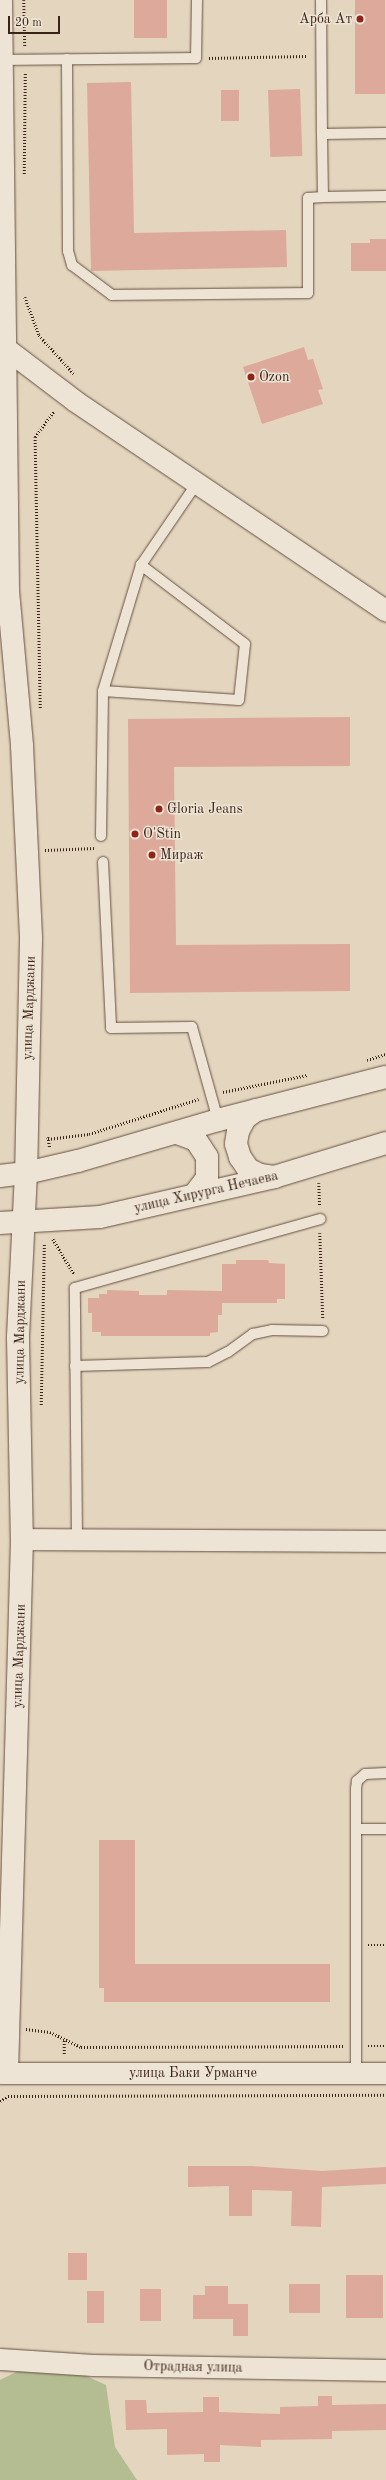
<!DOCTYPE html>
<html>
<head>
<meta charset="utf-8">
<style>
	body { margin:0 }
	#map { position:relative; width:386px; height:2480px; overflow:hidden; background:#e4d5be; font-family:"Old Standard TT",serif }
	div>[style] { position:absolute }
	.green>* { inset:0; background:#b4bd92 }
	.building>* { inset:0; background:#dca99b; transform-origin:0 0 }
	.path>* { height:2.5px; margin-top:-1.25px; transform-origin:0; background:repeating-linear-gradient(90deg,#3c2317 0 1px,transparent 0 3px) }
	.roads { filter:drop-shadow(0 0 1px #665041) drop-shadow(0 0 1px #665041) }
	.lane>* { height:10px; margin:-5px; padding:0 5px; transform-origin:5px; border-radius:5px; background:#ede4d5 }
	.street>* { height:21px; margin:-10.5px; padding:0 10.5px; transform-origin:10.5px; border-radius:10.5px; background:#ede4d5 }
	.secondary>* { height:22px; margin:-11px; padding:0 11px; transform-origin:11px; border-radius:11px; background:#ede4d5 }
	.dots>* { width:11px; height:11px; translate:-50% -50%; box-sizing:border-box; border:2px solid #ede4d5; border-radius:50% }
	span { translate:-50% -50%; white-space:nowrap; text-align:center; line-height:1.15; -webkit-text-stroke:3px #ede4d5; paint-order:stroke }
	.poi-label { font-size:14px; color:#3c2317 }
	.right { translate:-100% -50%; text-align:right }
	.left { translate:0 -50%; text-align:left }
	.street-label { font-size:14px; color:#3c2317 }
	.scale { position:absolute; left:8px; top:16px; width:52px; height:18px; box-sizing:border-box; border:2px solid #3c2317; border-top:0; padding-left:5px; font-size:12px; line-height:14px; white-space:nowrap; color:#3c2317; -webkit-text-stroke:3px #ede4d5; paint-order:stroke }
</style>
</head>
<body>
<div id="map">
	<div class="green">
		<i style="clip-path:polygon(71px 2369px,106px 2385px,115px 2447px,137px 2480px,0 2480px,0 2380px,20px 2370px)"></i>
	</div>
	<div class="building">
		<i style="left:134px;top:0;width:33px;height:38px"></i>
		<i style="left:355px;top:0;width:30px;height:94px"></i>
		<i style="clip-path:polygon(131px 82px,134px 233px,286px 230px,287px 267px,91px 271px,87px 83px)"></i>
		<i style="left:300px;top:89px;width:67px;height:32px;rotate:88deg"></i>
		<i style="left:239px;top:90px;width:31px;height:18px;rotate:90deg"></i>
		<i style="clip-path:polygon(370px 239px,386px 239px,386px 271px,351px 271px,351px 243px,370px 243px)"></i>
		<i style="clip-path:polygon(304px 347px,308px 360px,313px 359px,323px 389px,318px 390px,323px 404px,262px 424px,243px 367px)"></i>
		<i style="clip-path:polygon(350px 717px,350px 766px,174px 767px,176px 945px,350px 944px,350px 991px,130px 993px,128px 719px)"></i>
		<i style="clip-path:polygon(236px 1260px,268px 1260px,269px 1263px,285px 1264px,285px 1299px,277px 1299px,277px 1303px,222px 1303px,222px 1315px,218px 1315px,218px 1332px,210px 1333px,210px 1336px,101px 1336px,101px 1332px,92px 1332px,92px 1313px,88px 1313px,88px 1298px,99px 1298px,99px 1294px,107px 1294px,107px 1290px,139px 1291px,139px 1295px,167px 1295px,167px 1290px,222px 1291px,222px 1299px,222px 1264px,236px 1264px)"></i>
		<i style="clip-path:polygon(99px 1840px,135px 1840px,135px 1964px,330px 1964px,330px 2002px,104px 2002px,104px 1988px,99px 1988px)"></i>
		<i style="clip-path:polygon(188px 2166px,252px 2166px,322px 2171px,386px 2167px,386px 2184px,322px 2187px,321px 2227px,291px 2226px,292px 2191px,252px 2190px,252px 2216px,229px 2216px,229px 2186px,188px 2187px)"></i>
		<i style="left:68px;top:2253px;width:19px;height:27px"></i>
		<i style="left:346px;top:2275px;width:37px;height:43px"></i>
		<i style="left:320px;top:2284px;width:29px;height:31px;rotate:90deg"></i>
		<i style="clip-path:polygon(205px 2286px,228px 2286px,228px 2304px,248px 2304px,248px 2336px,233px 2336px,233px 2319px,193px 2319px,193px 2295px,205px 2295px)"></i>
		<i style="left:140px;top:2289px;width:21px;height:32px"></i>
		<i style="left:87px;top:2291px;width:17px;height:32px"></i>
		<i style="clip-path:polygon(318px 2396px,332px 2396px,332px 2405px,386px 2404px,386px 2430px,332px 2431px,332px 2439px,261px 2440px,261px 2447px,220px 2445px,220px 2462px,204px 2462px,204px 2454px,167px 2455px,167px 2429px,126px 2430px,125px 2400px,146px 2400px,147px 2413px,203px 2412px,203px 2397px,219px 2397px,219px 2412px,280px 2414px,280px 2407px,318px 2406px)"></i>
	</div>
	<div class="path">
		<i style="left:24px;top:0;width:46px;rotate:88.8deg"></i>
		<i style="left:209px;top:58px;width:99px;rotate:-1.2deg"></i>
		<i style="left:24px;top:174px;width:101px;rotate:-89.4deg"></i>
		<i style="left:25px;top:297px;width:40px;rotate:69.8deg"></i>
		<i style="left:39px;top:335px;width:52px;rotate:48.1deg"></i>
		<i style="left:40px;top:708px;width:271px;rotate:-91.1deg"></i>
		<i style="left:35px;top:437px;width:32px;rotate:-54deg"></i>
		<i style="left:45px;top:850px;width:51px;rotate:-2.2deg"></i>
		<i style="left:367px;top:1060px;width:20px;rotate:-18deg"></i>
		<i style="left:223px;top:1092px;width:86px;rotate:-11.4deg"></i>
		<i style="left:48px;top:1137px;width:11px;rotate:80deg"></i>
		<i style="left:48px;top:1139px;width:41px;rotate:-7deg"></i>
		<i style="left:89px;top:1134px;width:115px;rotate:-17.7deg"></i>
		<i style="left:319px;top:1183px;width:23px;rotate:88deg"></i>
		<i style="left:320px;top:1233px;width:85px;rotate:88deg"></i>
		<i style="left:53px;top:1239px;width:41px;rotate:59deg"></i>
		<i style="left:41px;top:1405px;width:161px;rotate:-88.9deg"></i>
		<i style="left:368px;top:1945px;width:18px"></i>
		<i style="left:26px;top:2029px;width:24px;rotate:7deg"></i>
		<i style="left:50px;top:2032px;width:34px;rotate:26deg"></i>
		<i style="left:81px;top:2047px;width:262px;rotate:-0.2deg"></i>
		<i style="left:368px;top:2046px;width:18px"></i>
		<i style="left:64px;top:2054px;width:14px;rotate:-90deg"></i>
		<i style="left:0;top:2101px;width:9px;rotate:-32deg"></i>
		<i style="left:8px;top:2096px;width:378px;rotate:-0.2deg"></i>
	</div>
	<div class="roads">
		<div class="lane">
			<i style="left:321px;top:0;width:134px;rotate:89.6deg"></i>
			<i style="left:322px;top:134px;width:64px;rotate:-0.9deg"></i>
			<i style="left:67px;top:59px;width:192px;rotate:89.7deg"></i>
			<i style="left:68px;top:251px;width:15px;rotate:74deg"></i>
			<i style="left:72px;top:265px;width:50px;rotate:36.9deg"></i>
			<i style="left:112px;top:295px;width:196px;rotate:-0.6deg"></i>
			<i style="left:308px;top:293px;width:95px;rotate:-90deg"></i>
			<i style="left:308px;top:198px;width:15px;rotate:-4deg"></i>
			<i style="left:2px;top:60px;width:194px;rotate:-0.6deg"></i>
			<i style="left:196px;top:58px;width:58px;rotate:-89deg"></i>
			<i style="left:322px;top:134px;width:63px;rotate:89.1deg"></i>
			<i style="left:323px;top:197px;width:63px;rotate:-0.9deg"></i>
			<i style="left:103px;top:691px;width:132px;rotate:-73.2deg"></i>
			<i style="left:101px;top:836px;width:145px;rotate:-89.2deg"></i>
			<i style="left:103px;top:691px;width:136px;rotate:3.8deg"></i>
			<i style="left:239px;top:700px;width:56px;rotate:-83.9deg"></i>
			<i style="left:245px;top:644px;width:131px;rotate:-142.8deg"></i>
			<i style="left:141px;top:565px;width:99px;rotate:-55.7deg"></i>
			<i style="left:103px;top:862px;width:166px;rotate:87.2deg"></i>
			<i style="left:111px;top:1028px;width:81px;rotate:-0.7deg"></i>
			<i style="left:192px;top:1027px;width:97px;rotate:74.4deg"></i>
			<i style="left:75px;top:1366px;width:133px;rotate:-1.7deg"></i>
			<i style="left:208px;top:1362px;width:22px;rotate:-27deg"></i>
			<i style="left:228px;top:1352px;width:31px;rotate:-36deg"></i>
			<i style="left:253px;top:1334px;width:19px;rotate:-12deg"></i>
			<i style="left:272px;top:1330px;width:51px;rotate:1.1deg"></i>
			<i style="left:77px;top:1540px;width:252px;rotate:-90.5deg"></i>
			<i style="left:75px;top:1288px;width:255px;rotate:-15.7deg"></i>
			<i style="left:386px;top:1773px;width:21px;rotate:177deg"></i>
			<i style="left:365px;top:1774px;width:11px;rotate:139deg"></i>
			<i style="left:357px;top:1781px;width:8px;rotate:97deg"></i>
			<i style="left:356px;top:1789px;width:40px;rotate:90deg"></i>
			<i style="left:356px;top:1829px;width:30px"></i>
			<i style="left:356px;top:1829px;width:244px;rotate:90deg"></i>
		</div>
		<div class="street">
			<i style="left:0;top:344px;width:94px;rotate:37.2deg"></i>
			<i style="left:75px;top:401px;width:375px;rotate:34deg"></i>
			<i style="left:22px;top:1539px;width:364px;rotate:0.3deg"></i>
			<i style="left:0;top:2073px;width:386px"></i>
			<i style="left:0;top:2359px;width:93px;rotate:3.7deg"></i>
			<i style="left:93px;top:2365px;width:293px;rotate:1deg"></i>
		</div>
		<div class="secondary">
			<i style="left:1px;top:0;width:591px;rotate:89.32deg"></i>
			<i style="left:8px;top:591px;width:156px;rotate:84.8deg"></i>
			<i style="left:22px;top:746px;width:193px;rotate:87.3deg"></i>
			<i style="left:31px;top:939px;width:234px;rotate:91.2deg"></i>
			<i style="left:26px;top:1173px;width:165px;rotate:92.8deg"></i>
			<i style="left:18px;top:1338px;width:201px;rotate:88.9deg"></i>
			<i style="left:22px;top:1539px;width:534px;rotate:91.61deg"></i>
			<i style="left:256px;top:1110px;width:14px;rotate:144deg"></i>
			<i style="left:245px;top:1118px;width:15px;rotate:118deg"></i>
			<i style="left:238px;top:1131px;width:13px;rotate:99deg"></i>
			<i style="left:236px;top:1144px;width:14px;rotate:73deg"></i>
			<i style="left:240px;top:1157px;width:14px;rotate:56deg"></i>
			<i style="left:248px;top:1169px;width:13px;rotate:27deg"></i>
			<i style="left:260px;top:1175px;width:14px;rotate:8deg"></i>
			<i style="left:177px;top:1133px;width:20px;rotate:20deg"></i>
			<i style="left:196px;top:1140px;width:20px;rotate:57deg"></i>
			<i style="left:207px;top:1157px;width:21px;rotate:90deg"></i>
			<i style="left:207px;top:1178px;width:20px;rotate:127deg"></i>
			<i style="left:0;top:1176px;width:26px;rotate:-7deg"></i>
			<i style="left:26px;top:1173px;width:53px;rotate:-13deg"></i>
			<i style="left:78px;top:1161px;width:146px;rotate:-16.3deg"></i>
			<i style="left:218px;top:1120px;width:173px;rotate:-14.4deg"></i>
			<i style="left:0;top:1223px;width:100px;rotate:-3.4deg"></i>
			<i style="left:100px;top:1217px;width:179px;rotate:-12.9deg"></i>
			<i style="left:274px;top:1177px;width:117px;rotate:-16.9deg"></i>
		</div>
	</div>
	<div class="dots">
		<i style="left:360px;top:19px;background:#8f2418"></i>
		<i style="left:251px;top:377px;background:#8f2418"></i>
		<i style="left:159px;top:809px;background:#8f2418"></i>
		<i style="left:135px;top:834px;background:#8f2418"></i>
		<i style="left:152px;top:855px;background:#8f2418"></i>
	</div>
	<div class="poi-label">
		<span class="right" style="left:352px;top:19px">Арба Ат</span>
		<span class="left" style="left:259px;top:377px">Ozon</span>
		<span class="left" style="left:167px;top:809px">Gloria Jeans</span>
		<span class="left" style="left:143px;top:834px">O'Stin</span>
		<span class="left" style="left:160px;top:855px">Мираж</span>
	</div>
	<div class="street-label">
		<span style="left:29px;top:1008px;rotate:-88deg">улица Марджани</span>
		<span style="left:206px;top:1192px;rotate:-13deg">улица Хирурга Нечаева</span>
		<span style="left:20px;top:1332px;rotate:-89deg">улица Марджани</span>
		<span style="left:19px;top:1656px;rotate:-88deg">улица Марджани</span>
		<span style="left:193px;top:2073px">улица Баки Урманче</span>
		<span style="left:193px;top:2367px;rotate:1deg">Отрадная улица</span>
	</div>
	<div class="scale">20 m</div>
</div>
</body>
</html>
